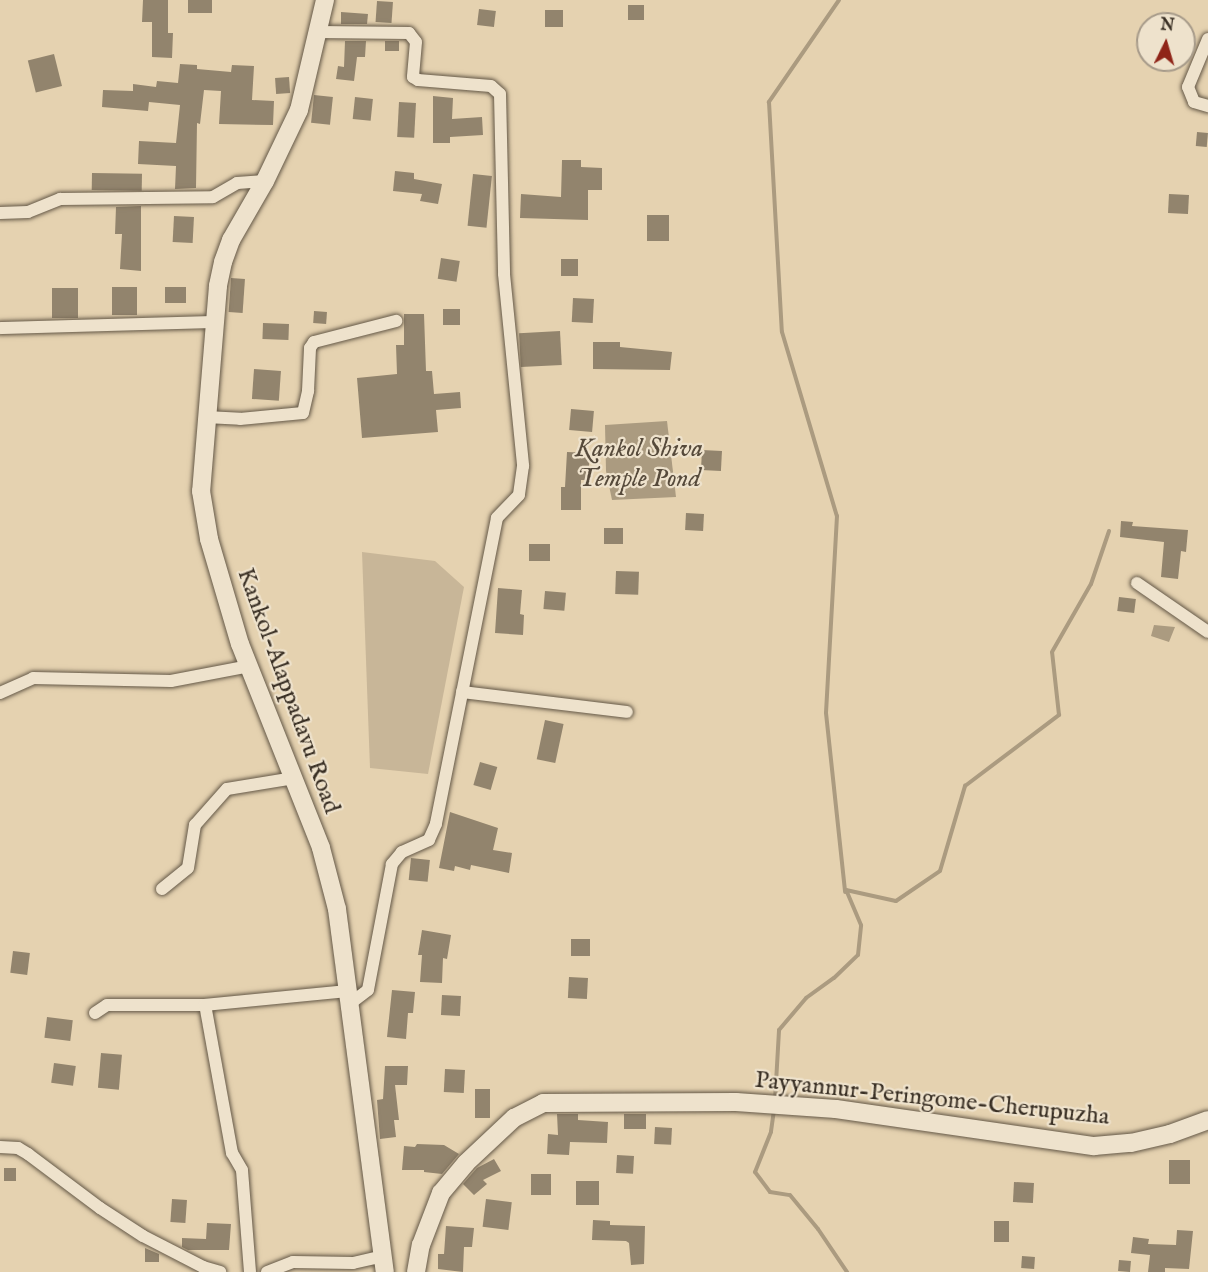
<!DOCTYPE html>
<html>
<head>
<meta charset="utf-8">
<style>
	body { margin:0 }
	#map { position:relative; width:1208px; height:1272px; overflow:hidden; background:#e5d2b0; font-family:"IM FELL English",serif }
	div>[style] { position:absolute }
	.green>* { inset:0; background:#c8b698 }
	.water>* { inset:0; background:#ab9b80 }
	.stream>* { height:4px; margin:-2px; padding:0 2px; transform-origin:2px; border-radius:2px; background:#ab9b80 }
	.building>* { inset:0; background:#92846d; transform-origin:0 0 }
	.roads { filter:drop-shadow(0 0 2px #645847) drop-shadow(0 0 2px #645847) }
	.street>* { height:12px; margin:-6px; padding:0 6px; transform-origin:6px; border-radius:6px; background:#eee2cc }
	.secondary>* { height:18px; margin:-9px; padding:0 9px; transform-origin:9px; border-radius:9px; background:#eee2cc }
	span { translate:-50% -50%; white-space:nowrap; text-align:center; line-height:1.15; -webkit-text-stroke:4.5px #eee2cc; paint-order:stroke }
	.street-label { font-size:24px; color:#392f24 }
	.water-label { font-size:26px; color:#564a3b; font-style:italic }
	.north { position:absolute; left:1136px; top:12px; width:60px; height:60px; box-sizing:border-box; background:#eee2cc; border:2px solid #a69a89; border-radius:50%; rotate:5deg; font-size:16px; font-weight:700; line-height:24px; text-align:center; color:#392f24 }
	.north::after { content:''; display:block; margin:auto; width:21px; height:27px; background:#8f2418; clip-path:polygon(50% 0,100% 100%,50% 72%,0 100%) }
</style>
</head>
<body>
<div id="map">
	<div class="green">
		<i style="clip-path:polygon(362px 552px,435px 561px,464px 587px,428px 774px,370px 768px)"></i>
	</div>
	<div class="water">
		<i style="clip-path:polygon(667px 421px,676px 497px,612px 500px,606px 471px,605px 425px)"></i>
		<i style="clip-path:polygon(1154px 625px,1175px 627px,1169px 642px,1151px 636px)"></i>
	</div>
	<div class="stream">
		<i style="left:839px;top:0;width:124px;rotate:124.5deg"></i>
		<i style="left:769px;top:102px;width:230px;rotate:86.8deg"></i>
		<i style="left:782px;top:332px;width:192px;rotate:73.4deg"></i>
		<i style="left:837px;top:516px;width:197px;rotate:93.2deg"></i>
		<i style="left:826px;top:713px;width:180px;rotate:83.9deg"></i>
		<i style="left:846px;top:890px;width:51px;rotate:12.4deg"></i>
		<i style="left:896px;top:901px;width:53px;rotate:-34.3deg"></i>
		<i style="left:940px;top:871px;width:89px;rotate:-73.6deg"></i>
		<i style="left:965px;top:786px;width:118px;rotate:-37.1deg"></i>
		<i style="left:1059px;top:715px;width:63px;rotate:-96.3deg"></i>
		<i style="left:1052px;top:652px;width:78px;rotate:-60.2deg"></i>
		<i style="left:1091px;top:584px;width:56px;rotate:-71.2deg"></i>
		<i style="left:775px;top:1100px;width:70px;rotate:-86.7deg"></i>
		<i style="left:779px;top:1030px;width:42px;rotate:-49.8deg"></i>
		<i style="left:806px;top:998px;width:34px;rotate:-36deg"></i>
		<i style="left:834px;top:978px;width:33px;rotate:-44deg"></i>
		<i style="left:858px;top:955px;width:30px;rotate:-84deg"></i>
		<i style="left:861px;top:925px;width:38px;rotate:-113deg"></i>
		<i style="left:774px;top:1110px;width:22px;rotate:98deg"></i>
		<i style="left:771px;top:1132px;width:43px;rotate:111.8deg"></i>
		<i style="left:755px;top:1172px;width:25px;rotate:53deg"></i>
		<i style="left:770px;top:1192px;width:20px;rotate:9deg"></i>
		<i style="left:790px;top:1195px;width:44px;rotate:50.5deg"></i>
		<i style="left:818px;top:1229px;width:52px;rotate:56deg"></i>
	</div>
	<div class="building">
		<i style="clip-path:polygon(143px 0,168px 0,168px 33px,173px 33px,172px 58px,152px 57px,152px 22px,142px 22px)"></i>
		<i style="left:188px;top:0;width:24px;height:13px"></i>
		<i style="left:377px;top:1px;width:16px;height:21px;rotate:4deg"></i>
		<i style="left:628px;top:5px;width:16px;height:15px"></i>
		<i style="left:479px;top:9px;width:17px;height:16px;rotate:7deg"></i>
		<i style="left:545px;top:10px;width:18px;height:17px"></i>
		<i style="clip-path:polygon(341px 12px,368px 14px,367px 24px,341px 24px)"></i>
		<i style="clip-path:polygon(345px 41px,366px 41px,365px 57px,357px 57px,354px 81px,336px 79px,338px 66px,344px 67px)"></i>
		<i style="left:385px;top:41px;width:14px;height:10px"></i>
		<i style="left:54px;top:54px;width:33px;height:27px;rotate:76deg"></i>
		<i style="clip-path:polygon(180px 64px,197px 65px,197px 69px,231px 72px,232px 65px,254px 66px,252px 100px,274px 101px,273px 125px,219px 124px,221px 91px,204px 90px,200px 124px,197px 123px,196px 188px,175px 189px,176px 166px,138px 164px,139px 141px,176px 143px,180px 105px,149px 102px,148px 111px,102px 107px,103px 90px,133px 91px,133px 84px,156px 87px,157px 81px,178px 83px)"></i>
		<i style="left:289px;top:77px;width:16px;height:14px;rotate:86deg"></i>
		<i style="left:314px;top:95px;width:19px;height:28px;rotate:6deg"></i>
		<i style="clip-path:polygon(433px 96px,453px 98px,452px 119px,482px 117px,483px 135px,450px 137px,450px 143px,433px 143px)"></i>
		<i style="left:355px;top:97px;width:18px;height:22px;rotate:6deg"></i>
		<i style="left:399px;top:102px;width:17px;height:35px;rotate:3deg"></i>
		<i style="left:1197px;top:132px;width:11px;height:14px;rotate:5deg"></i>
		<i style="clip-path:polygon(562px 160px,581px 160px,581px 167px,602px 168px,602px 190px,588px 190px,588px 220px,520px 218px,521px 194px,561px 197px)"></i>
		<i style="clip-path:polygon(395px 171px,414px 173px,414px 179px,442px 184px,438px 204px,420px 201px,422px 194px,393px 191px)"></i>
		<i style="left:92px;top:173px;width:50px;height:17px;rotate:1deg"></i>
		<i style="left:473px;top:174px;width:19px;height:52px;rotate:6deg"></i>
		<i style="left:1169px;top:194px;width:20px;height:19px;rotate:3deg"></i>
		<i style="clip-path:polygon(141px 206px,141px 271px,120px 269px,122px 234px,115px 234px,116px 207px)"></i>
		<i style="left:669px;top:215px;width:26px;height:22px;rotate:90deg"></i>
		<i style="left:174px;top:216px;width:20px;height:26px;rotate:3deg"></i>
		<i style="left:441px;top:258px;width:19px;height:21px;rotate:9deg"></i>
		<i style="left:561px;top:259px;width:17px;height:17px"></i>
		<i style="left:231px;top:278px;width:14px;height:34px;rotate:4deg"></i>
		<i style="left:112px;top:287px;width:25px;height:28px"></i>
		<i style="left:165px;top:287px;width:21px;height:16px"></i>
		<i style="left:52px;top:288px;width:26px;height:30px"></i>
		<i style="left:573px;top:298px;width:21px;height:24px;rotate:3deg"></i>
		<i style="left:443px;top:309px;width:17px;height:16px"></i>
		<i style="left:314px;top:311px;width:13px;height:12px;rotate:4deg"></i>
		<i style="clip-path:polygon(404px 314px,424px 314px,426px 371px,432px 371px,434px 394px,460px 392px,461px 408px,436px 410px,438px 432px,362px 438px,357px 378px,397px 374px,396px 345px,404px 345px)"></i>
		<i style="left:263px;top:323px;width:26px;height:16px;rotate:2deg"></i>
		<i style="left:560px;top:331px;width:34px;height:41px;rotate:87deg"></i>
		<i style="clip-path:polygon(593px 342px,620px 342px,620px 347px,672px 352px,670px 370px,593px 369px)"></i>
		<i style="left:254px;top:369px;width:27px;height:30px;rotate:4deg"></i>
		<i style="left:571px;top:409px;width:23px;height:21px;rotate:5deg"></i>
		<i style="left:702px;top:450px;width:20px;height:20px;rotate:3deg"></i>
		<i style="clip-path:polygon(567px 452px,590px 453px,588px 480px,581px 480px,581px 510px,561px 510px,561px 487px,565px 487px)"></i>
		<i style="left:686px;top:513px;width:18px;height:17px;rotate:3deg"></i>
		<i style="clip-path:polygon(1121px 521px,1133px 522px,1132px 526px,1188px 530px,1186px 552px,1181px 551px,1178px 579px,1161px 577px,1164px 542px,1120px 537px)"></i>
		<i style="left:623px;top:528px;width:16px;height:19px;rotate:90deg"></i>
		<i style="left:529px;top:544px;width:21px;height:17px"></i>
		<i style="left:616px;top:571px;width:23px;height:23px;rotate:2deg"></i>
		<i style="clip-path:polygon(498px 588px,522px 590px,520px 614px,524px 615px,523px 635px,495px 633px)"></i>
		<i style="left:545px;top:591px;width:21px;height:18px;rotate:5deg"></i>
		<i style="left:1119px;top:597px;width:17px;height:14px;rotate:7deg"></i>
		<i style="left:545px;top:720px;width:19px;height:40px;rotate:12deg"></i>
		<i style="left:480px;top:762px;width:18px;height:24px;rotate:16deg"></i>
		<i style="clip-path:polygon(450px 812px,498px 828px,493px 850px,512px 853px,509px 873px,471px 865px,470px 870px,455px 866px,454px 871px,439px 868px)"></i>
		<i style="left:411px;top:858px;width:19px;height:22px;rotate:6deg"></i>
		<i style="clip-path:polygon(422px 930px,451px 935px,447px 959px,443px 958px,442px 983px,420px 982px,422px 955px,418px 955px)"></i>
		<i style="left:571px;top:939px;width:19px;height:17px"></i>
		<i style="left:13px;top:951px;width:17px;height:22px;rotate:7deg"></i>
		<i style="left:569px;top:977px;width:19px;height:21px;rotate:3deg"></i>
		<i style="clip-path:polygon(392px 990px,415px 992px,413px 1013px,408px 1013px,406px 1039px,387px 1037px)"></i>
		<i style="left:442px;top:995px;width:19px;height:20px;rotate:3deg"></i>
		<i style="left:47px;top:1017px;width:26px;height:21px;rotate:7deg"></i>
		<i style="left:101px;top:1053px;width:21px;height:35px;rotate:5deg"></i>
		<i style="left:54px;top:1063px;width:22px;height:20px;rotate:8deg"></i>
		<i style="clip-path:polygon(385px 1066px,408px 1066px,407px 1085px,395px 1085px,399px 1120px,394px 1120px,396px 1137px,380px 1139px,377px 1100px,383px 1099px)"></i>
		<i style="left:445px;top:1069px;width:20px;height:23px;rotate:3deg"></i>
		<i style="left:475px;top:1089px;width:15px;height:29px"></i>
		<i style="clip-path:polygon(557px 1114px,578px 1114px,578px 1120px,608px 1122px,607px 1143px,570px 1142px,569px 1155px,547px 1154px,548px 1134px,558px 1135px)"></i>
		<i style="left:624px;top:1114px;width:22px;height:15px"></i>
		<i style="left:655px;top:1127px;width:17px;height:17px;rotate:3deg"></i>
		<i style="clip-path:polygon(417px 1144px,444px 1145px,459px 1154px,442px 1174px,424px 1172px,424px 1170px,402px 1170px,404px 1146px,415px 1147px)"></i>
		<i style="left:617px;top:1155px;width:17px;height:18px;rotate:3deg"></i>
		<i style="clip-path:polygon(494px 1159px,501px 1171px,483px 1180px,487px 1184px,474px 1195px,463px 1184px,477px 1168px)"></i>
		<i style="left:1169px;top:1160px;width:21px;height:24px"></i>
		<i style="left:4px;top:1168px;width:12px;height:13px"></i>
		<i style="left:531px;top:1174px;width:20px;height:21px"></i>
		<i style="left:576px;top:1181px;width:23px;height:24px"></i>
		<i style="left:1014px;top:1182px;width:20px;height:20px;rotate:3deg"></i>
		<i style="left:172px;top:1199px;width:15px;height:23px;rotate:4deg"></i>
		<i style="left:486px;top:1199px;width:26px;height:28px;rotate:7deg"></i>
		<i style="clip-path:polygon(593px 1220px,610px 1221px,610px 1225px,645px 1226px,644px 1264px,631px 1265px,629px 1243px,626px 1241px,592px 1240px)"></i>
		<i style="left:994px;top:1221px;width:15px;height:21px"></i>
		<i style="clip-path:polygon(207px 1223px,231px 1224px,229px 1250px,188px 1250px,182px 1247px,182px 1238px,206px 1239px)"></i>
		<i style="clip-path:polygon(446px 1226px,474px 1228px,472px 1247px,464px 1247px,463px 1272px,438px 1269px,438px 1254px,444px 1254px)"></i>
		<i style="clip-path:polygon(1177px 1230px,1193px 1231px,1189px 1269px,1165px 1268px,1165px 1272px,1148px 1272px,1150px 1255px,1131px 1253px,1133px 1237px,1149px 1239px,1148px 1244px,1176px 1245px)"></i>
		<i style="clip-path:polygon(145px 1248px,159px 1254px,159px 1262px,145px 1262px)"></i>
		<i style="left:1022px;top:1256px;width:13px;height:12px;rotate:4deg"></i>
		<i style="left:1119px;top:1260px;width:12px;height:11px;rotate:5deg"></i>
	</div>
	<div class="roads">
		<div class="street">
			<i style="left:319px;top:32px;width:90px;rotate:0.6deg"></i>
			<i style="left:409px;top:33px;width:11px;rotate:52deg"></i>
			<i style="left:416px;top:42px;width:35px;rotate:95deg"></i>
			<i style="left:413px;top:77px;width:6px;rotate:31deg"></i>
			<i style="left:418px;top:80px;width:73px;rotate:4.7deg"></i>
			<i style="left:491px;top:86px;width:12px;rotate:42deg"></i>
			<i style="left:500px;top:94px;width:180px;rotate:88.7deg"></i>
			<i style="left:504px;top:274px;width:193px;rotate:84.3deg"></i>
			<i style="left:523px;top:466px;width:29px;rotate:98deg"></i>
			<i style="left:519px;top:495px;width:32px;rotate:134deg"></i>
			<i style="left:497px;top:518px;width:312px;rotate:101.3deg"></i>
			<i style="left:436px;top:824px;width:17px;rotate:114deg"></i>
			<i style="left:429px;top:840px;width:30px;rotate:156deg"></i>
			<i style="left:402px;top:852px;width:16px;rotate:130deg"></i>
			<i style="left:392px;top:864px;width:128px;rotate:100.8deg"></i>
			<i style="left:368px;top:990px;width:21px;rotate:143deg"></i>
			<i style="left:1208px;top:39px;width:52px;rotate:112.6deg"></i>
			<i style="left:1188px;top:87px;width:16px;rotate:68deg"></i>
			<i style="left:1194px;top:102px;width:15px;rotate:16deg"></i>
			<i style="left:0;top:213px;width:28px;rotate:-2deg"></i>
			<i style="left:28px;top:212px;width:35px;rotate:-22deg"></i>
			<i style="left:60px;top:199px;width:153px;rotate:-0.7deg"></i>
			<i style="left:213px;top:197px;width:28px;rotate:-30deg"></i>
			<i style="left:237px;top:183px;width:28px;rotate:-4deg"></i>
			<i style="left:0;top:328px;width:215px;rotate:-1.6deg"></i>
			<i style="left:206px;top:417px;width:34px;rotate:3deg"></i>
			<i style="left:240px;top:419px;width:63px;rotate:-5.4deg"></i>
			<i style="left:303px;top:413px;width:23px;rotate:-77deg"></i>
			<i style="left:308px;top:391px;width:43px;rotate:-87.3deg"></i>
			<i style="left:310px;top:348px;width:7px;rotate:-56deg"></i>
			<i style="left:314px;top:342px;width:85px;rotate:-14.4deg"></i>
			<i style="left:1137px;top:583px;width:86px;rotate:34.6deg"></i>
			<i style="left:462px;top:692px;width:166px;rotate:6.9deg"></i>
			<i style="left:0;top:693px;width:36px;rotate:-24deg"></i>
			<i style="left:33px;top:678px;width:138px;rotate:1.2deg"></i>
			<i style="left:171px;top:681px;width:80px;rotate:-10.8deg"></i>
			<i style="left:162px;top:889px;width:33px;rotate:-39deg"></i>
			<i style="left:188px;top:868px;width:44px;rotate:-80.8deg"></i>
			<i style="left:195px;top:825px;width:48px;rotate:-48.4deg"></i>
			<i style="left:227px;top:789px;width:68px;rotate:-9.3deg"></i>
			<i style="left:95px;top:1013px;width:14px;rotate:-34deg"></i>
			<i style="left:107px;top:1005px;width:98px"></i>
			<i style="left:0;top:1147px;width:18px;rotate:3deg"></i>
			<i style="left:18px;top:1148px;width:12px;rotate:31deg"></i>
			<i style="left:28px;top:1154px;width:90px;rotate:36.9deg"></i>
			<i style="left:100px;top:1208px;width:51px;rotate:33.1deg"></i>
			<i style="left:143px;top:1236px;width:68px;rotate:27.3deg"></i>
			<i style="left:203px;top:1267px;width:18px;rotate:16deg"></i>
			<i style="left:250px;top:1272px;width:102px;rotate:-94.5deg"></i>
			<i style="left:242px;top:1170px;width:20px;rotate:-120deg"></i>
			<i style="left:232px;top:1153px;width:150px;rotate:-100.3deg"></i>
			<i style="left:205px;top:1005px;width:145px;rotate:-5.6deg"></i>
			<i style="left:267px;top:1272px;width:28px;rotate:-21deg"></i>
			<i style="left:293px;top:1262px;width:60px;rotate:1deg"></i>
			<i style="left:353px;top:1263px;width:32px;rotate:-13deg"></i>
		</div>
		<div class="secondary">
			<i style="left:325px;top:0;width:113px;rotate:103.3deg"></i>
			<i style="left:299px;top:110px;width:79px;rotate:115.6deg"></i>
			<i style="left:265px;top:181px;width:68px;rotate:120deg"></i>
			<i style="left:231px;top:240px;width:23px;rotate:110deg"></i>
			<i style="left:223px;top:262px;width:25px;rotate:102deg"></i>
			<i style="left:218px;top:286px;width:206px;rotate:94.7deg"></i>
			<i style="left:201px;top:491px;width:49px;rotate:80.5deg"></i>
			<i style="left:209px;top:539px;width:109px;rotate:73.6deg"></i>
			<i style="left:240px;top:644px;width:219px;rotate:68.3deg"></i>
			<i style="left:321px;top:848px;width:63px;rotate:75.3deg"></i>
			<i style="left:337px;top:909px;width:366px;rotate:82.5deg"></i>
			<i style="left:416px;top:1272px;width:27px;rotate:-80deg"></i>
			<i style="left:421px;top:1245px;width:56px;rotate:-69deg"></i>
			<i style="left:441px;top:1193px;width:39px;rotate:-50deg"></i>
			<i style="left:466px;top:1163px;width:66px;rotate:-43.2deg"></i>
			<i style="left:514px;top:1118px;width:33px;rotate:-27deg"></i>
			<i style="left:543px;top:1103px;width:193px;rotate:-0.3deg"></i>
			<i style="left:736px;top:1102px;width:100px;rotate:4deg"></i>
			<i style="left:836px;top:1109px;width:261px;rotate:8.2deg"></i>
			<i style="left:1094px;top:1146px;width:37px;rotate:-5deg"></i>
			<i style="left:1131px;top:1143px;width:40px;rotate:-13deg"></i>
			<i style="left:1170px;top:1134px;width:40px;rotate:-20.2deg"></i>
		</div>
	</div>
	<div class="street-label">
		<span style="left:288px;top:691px;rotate:70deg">Kankol-Alappadavu Road</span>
		<span style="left:932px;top:1099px;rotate:6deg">Payyannur-Peringome-Cherupuzha</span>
	</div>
	<div class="water-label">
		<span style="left:639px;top:464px">Kankol Shiva<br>Temple Pond</span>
	</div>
	<div class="north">N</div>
</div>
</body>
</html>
